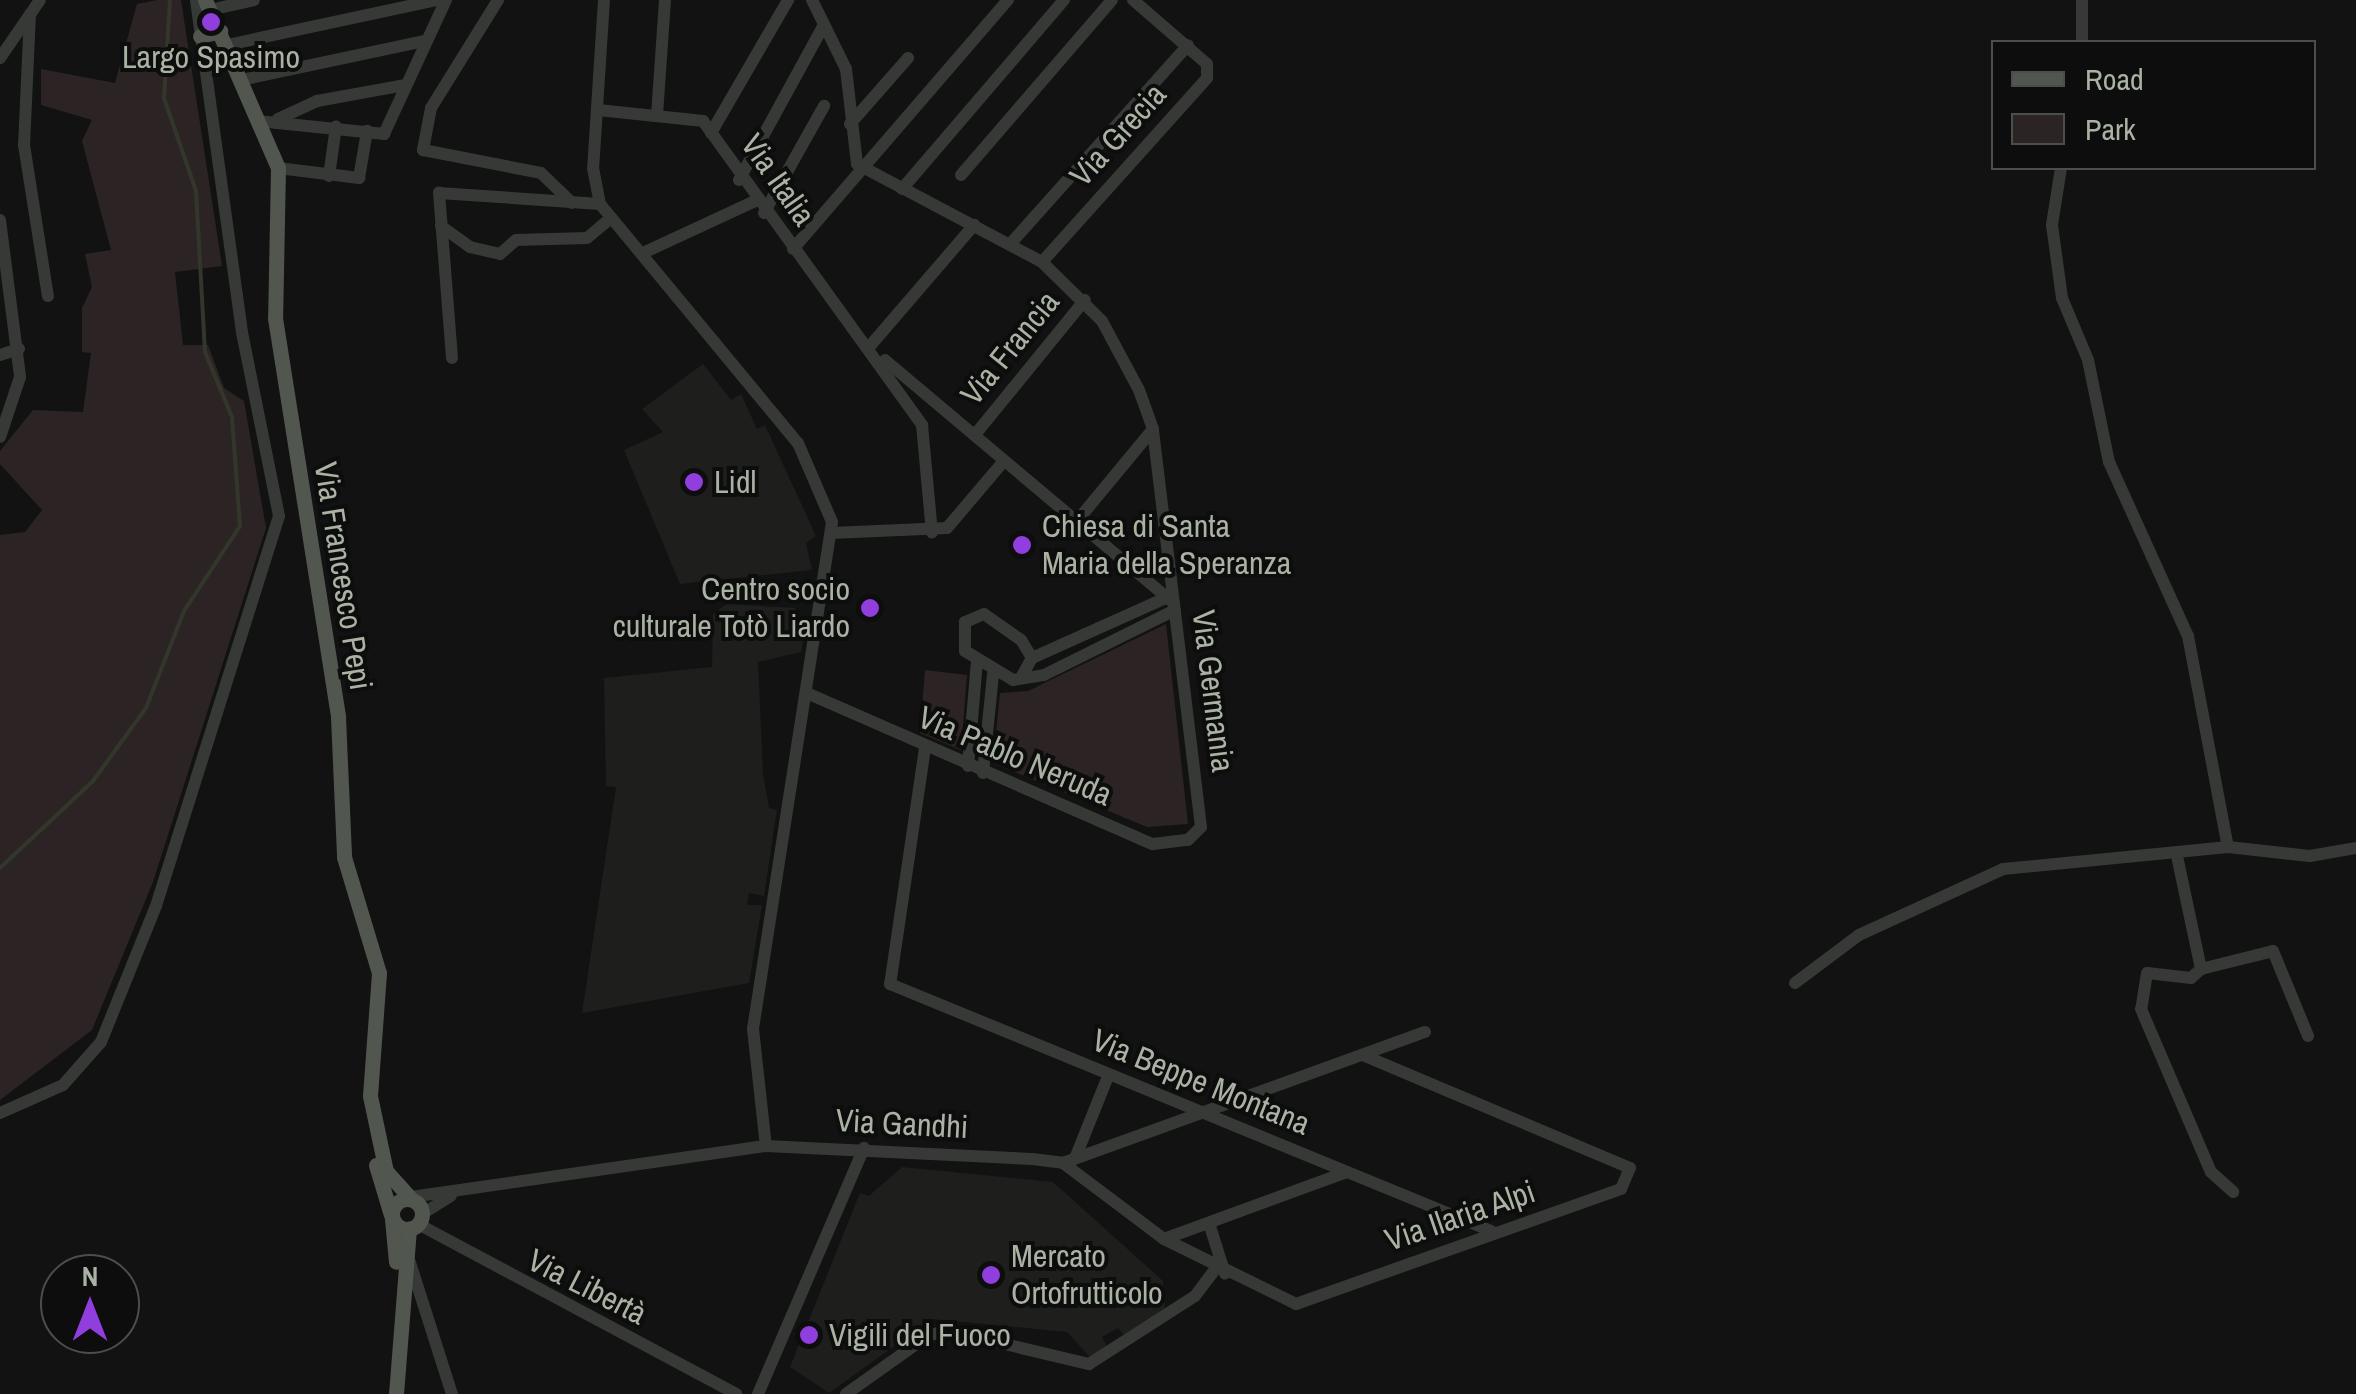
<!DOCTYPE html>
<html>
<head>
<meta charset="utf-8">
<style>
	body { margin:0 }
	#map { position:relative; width:2356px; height:1394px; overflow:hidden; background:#111211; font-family:"Archivo Narrow",sans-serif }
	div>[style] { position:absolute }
	.built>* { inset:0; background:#1e1f1d }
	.green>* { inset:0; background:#2c2424 }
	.stream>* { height:4px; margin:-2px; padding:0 2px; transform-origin:2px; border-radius:2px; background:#33362b }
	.minor>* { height:12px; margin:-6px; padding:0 6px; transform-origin:6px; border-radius:6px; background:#363935 }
	.major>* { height:15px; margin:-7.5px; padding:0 7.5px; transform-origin:7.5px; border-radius:7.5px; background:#51564f }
	.major>.ring { margin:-7.5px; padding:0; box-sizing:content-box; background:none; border:15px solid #51564f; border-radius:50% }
	.dots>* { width:28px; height:28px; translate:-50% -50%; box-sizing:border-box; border:5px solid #0c0d0c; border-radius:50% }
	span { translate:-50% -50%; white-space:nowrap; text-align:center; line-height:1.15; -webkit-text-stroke:8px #0c0d0c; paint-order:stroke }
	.poi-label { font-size:32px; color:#aab2a4 }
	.left { translate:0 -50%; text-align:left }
	.right { translate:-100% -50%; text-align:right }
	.street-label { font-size:32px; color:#aab2a4 }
	.legend { position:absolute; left:1991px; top:40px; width:325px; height:130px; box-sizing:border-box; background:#0c0d0c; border:2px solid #4b4f49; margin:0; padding:12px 18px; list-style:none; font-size:30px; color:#aab2a4 }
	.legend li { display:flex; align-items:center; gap:20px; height:50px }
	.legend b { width:50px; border:2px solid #4b4f49 }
	.north { position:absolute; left:40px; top:1254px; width:100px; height:100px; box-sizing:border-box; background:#0c0d0c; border:2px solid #4b4f49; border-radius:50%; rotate:0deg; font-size:28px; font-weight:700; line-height:40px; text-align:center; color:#aab2a4 }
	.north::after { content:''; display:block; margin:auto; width:35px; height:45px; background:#903edd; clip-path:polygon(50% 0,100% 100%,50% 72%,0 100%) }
</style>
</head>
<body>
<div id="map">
	<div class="built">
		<i style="clip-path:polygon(703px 364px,731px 400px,741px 394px,757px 429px,765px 425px,816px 536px,806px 543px,812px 570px,680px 584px,624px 450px,663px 432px,642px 409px)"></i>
		<i style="clip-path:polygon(727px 604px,795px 608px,805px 630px,801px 652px,758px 662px,763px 774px,769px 808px,777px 810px,764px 896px,749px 893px,747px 905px,762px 905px,749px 983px,582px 1013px,616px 787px,606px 786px,604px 678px,712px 667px,713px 614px)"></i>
		<i style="clip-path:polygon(902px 1167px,1053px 1182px,1163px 1281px,1165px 1309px,1124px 1335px,1118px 1328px,1102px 1337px,1107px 1346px,1090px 1357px,1067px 1332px,932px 1319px,829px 1393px,790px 1367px,860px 1193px,869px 1196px)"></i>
	</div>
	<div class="green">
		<i style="clip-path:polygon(157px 0,181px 0,222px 266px,175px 272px,183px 345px,208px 345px,224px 388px,244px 401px,266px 528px,153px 882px,92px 1030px,0 1100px,0 535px,25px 532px,42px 510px,0 464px,0 451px,33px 410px,83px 412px,91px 353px,82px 352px,82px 308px,92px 287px,85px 254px,111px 250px,82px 141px,92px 120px,41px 105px,41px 69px,115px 83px,137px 4px)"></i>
		<i style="clip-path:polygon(1166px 624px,1188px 824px,1147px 827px,993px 763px,1000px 693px,1028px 691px)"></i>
		<i style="clip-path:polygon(925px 670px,967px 675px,961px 750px,920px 733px)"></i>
	</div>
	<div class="stream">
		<i style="left:0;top:868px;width:127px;rotate:-43.1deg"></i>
		<i style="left:93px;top:781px;width:90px;rotate:-54deg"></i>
		<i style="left:146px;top:708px;width:104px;rotate:-68.6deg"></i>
		<i style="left:184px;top:611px;width:102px;rotate:-56.6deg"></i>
		<i style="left:240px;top:526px;width:109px;rotate:-94.2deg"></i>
		<i style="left:232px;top:417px;width:70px;rotate:-112.6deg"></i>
		<i style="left:205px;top:352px;width:161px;rotate:-93.2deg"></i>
		<i style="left:196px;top:191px;width:98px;rotate:-109deg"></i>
		<i style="left:164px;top:98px;width:98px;rotate:-86.5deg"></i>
	</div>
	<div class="minor">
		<i style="left:498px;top:0;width:127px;rotate:121.8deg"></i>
		<i style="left:431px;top:108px;width:43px;rotate:100.8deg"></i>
		<i style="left:423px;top:150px;width:120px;rotate:11deg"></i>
		<i style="left:541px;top:173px;width:43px;rotate:44.1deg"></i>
		<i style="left:604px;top:0;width:168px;rotate:93.7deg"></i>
		<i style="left:593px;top:168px;width:37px;rotate:79deg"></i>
		<i style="left:600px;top:204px;width:310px;rotate:50.4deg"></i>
		<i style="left:798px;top:443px;width:86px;rotate:66.7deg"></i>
		<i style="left:832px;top:522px;width:513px;rotate:98.86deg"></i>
		<i style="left:753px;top:1029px;width:118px;rotate:83.7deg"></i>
		<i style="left:2082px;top:0;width:42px;rotate:90deg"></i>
		<i style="left:210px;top:10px;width:45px;rotate:-12.8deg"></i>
		<i style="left:30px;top:14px;width:131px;rotate:92.6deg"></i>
		<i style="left:24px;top:145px;width:153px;rotate:81deg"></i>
		<i style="left:227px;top:45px;width:215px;rotate:-12.1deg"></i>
		<i style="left:0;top:58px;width:70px;rotate:-55.4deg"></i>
		<i style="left:241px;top:80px;width:188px;rotate:-12deg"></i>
		<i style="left:598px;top:110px;width:106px;rotate:6deg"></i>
		<i style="left:703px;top:121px;width:375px;rotate:54.2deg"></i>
		<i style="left:922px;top:425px;width:108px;rotate:84.7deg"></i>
		<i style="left:657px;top:115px;width:115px;rotate:-86deg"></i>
		<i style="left:278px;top:119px;width:43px;rotate:-24.8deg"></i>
		<i style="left:317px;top:101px;width:89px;rotate:-10.3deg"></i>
		<i style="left:258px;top:121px;width:127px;rotate:5.9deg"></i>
		<i style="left:384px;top:134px;width:148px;rotate:-65.2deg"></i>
		<i style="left:850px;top:124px;width:88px;rotate:-48.7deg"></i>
		<i style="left:711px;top:133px;width:154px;rotate:-59.9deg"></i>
		<i style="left:278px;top:168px;width:82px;rotate:7deg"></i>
		<i style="left:359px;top:178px;width:48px;rotate:-80.3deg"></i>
		<i style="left:2061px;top:168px;width:58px;rotate:99deg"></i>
		<i style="left:2052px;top:225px;width:74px;rotate:82.2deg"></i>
		<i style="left:2062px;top:298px;width:67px;rotate:67.2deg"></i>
		<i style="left:2088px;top:360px;width:104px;rotate:78.4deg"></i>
		<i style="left:2109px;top:462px;width:191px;rotate:65.6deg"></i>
		<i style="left:2188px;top:636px;width:215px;rotate:79.3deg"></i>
		<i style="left:961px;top:175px;width:231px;rotate:-49.2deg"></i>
		<i style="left:329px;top:176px;width:50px;rotate:-82deg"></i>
		<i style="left:739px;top:180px;width:177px;rotate:-61.3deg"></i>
		<i style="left:902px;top:189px;width:249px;rotate:-49.4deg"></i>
		<i style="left:764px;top:213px;width:123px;rotate:-60.7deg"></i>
		<i style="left:0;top:220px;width:158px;rotate:82.7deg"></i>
		<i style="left:20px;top:377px;width:63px;rotate:108.4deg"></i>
		<i style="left:441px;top:226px;width:36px;rotate:36deg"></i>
		<i style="left:470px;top:247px;width:31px;rotate:13deg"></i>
		<i style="left:500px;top:254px;width:21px;rotate:-41deg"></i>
		<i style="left:516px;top:240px;width:71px;rotate:-1.6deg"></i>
		<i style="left:587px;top:238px;width:31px;rotate:-40deg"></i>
		<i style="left:1012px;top:242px;width:264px;rotate:-48.2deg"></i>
		<i style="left:793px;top:249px;width:329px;rotate:-49.2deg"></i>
		<i style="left:643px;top:253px;width:123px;rotate:-24.9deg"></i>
		<i style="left:1042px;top:262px;width:247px;rotate:-48.1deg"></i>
		<i style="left:1207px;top:78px;width:14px;rotate:-90deg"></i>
		<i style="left:1207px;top:64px;width:98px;rotate:-139.1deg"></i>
		<i style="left:870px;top:346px;width:160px;rotate:-49.3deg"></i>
		<i style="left:0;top:355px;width:20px;rotate:-18deg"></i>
		<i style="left:452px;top:358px;width:166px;rotate:-94.5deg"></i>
		<i style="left:439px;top:193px;width:161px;rotate:3.9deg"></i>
		<i style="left:885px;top:360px;width:378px;rotate:40.1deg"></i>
		<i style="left:978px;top:431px;width:169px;rotate:-50.8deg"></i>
		<i style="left:1077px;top:521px;width:119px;rotate:-50.4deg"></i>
		<i style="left:831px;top:533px;width:116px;rotate:-2.5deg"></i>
		<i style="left:947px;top:528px;width:88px;rotate:-49.6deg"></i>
		<i style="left:1032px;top:658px;width:149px;rotate:-24.2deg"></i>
		<i style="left:1022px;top:676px;width:21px;rotate:-61deg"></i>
		<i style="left:1032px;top:658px;width:21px;rotate:-121deg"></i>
		<i style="left:1021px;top:640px;width:45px;rotate:-144.9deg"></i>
		<i style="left:984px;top:614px;width:21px;rotate:157deg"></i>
		<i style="left:965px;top:622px;width:29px;rotate:90deg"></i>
		<i style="left:965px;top:651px;width:56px;rotate:31.1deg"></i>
		<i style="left:1013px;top:680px;width:31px;rotate:-9deg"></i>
		<i style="left:1044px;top:675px;width:146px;rotate:-26.4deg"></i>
		<i style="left:809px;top:694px;width:375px;rotate:23.6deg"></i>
		<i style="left:1153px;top:844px;width:35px;rotate:-7deg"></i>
		<i style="left:1188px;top:840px;width:18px;rotate:-45deg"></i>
		<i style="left:1201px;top:827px;width:401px;rotate:-96.9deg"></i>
		<i style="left:1153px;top:429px;width:41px;rotate:-109.7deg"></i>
		<i style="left:1139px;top:390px;width:78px;rotate:-118.2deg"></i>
		<i style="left:1102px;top:321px;width:84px;rotate:-135.5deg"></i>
		<i style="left:1042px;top:262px;width:209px;rotate:-152.1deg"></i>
		<i style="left:857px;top:164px;width:96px;rotate:-96.6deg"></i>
		<i style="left:846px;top:69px;width:77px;rotate:-116.2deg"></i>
		<i style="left:925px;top:748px;width:239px;rotate:98.4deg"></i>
		<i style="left:890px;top:984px;width:650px;rotate:22.34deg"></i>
		<i style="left:968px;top:766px;width:106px;rotate:-85.1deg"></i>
		<i style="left:983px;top:773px;width:100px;rotate:-84.2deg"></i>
		<i style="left:2228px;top:847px;width:82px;rotate:6.3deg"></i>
		<i style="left:2310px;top:856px;width:47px;rotate:-9.9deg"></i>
		<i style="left:2177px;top:856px;width:116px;rotate:78deg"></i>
		<i style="left:2201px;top:969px;width:13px;rotate:138deg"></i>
		<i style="left:2191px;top:978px;width:44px;rotate:-173.5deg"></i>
		<i style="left:2147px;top:973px;width:36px;rotate:99deg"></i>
		<i style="left:2141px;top:1009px;width:177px;rotate:66.8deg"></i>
		<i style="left:2211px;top:1172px;width:30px;rotate:42deg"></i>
		<i style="left:2201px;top:969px;width:74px;rotate:-14deg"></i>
		<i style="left:2273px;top:951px;width:92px;rotate:67.6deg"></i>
		<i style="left:1795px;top:983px;width:80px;rotate:-36.9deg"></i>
		<i style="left:1859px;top:935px;width:158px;rotate:-24.6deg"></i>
		<i style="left:2003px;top:869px;width:226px;rotate:-5.6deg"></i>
		<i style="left:0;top:1113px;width:69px;rotate:-24deg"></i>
		<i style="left:63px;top:1085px;width:57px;rotate:-48.5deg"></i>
		<i style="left:101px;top:1042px;width:147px;rotate:-68deg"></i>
		<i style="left:156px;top:906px;width:409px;rotate:-72.5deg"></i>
		<i style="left:279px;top:516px;width:188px;rotate:-101.4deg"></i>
		<i style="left:242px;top:332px;width:335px;rotate:-97.9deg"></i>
		<i style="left:1076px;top:1156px;width:88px;rotate:-68.1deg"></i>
		<i style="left:1063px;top:1163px;width:385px;rotate:-19.9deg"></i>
		<i style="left:404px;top:1198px;width:366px;rotate:-8.2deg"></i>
		<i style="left:766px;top:1146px;width:266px;rotate:2.8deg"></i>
		<i style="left:1032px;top:1159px;width:31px;rotate:7deg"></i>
		<i style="left:1063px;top:1163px;width:126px;rotate:37deg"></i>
		<i style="left:1164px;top:1239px;width:147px;rotate:26.2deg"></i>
		<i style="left:1296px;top:1304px;width:345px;rotate:-19.5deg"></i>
		<i style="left:1621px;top:1189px;width:23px;rotate:-67deg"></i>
		<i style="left:1630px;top:1168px;width:291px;rotate:-157.1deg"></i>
		<i style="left:422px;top:1214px;width:34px;rotate:-32deg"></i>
		<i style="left:1209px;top:1223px;width:53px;rotate:72.6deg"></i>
		<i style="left:418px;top:1224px;width:361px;rotate:28.1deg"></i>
		<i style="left:1164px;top:1239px;width:195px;rotate:-20.1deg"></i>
		<i style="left:406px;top:1250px;width:151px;rotate:72.3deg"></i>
		<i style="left:758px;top:1394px;width:268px;rotate:-66.7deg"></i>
		<i style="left:846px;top:1394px;width:102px;rotate:-35.4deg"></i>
		<i style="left:929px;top:1335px;width:21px;rotate:-11deg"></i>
		<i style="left:950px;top:1331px;width:143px;rotate:13.4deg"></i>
		<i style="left:1089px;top:1364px;width:126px;rotate:-32.7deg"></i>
		<i style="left:1195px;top:1296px;width:35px;rotate:-53deg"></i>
	</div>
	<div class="major">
		<i style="left:205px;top:0;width:183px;rotate:66.5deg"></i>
		<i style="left:278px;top:168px;width:150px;rotate:91.1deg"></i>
		<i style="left:275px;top:318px;width:404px;rotate:81deg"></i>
		<i style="left:338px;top:717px;width:140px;rotate:87.5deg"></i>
		<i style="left:344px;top:857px;width:121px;rotate:73.2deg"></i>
		<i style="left:379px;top:973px;width:123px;rotate:94.2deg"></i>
		<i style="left:370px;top:1096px;width:77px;rotate:78deg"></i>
		<i style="left:386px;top:1171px;width:38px;rotate:48deg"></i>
		<i style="left:200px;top:36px;width:21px;rotate:-14deg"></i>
		<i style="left:376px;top:1165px;width:52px;rotate:73.3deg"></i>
		<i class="ring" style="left:392px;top:1199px;width:15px;height:15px"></i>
		<i style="left:392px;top:1219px;width:43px;rotate:84.7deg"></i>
		<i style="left:396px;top:1394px;width:166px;rotate:-85.5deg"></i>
	</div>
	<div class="dots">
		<i style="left:211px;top:22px;background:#903edd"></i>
		<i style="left:694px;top:482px;background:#903edd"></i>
		<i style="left:1022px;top:545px;background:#903edd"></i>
		<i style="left:870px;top:608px;background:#903edd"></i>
		<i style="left:991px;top:1275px;background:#903edd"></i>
		<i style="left:809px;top:1335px;background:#903edd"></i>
	</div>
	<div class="poi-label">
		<span style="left:211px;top:57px">Largo Spasimo</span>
		<span class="left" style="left:714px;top:482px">Lidl</span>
		<span class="left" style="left:1042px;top:545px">Chiesa di Santa<br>Maria della Speranza</span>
		<span class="right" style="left:850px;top:608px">Centro socio<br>culturale Totò Liardo</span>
		<span class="left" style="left:1011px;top:1275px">Mercato<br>Ortofrutticolo</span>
		<span class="left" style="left:829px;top:1335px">Vigili del Fuoco</span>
	</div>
	<div class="street-label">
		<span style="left:1118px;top:135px;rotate:-48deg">Via Grecia</span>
		<span style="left:778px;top:180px;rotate:55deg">Via Italia</span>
		<span style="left:1010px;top:348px;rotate:-51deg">Via Francia</span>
		<span style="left:343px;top:576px;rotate:81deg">Via Francesco Pepi</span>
		<span style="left:1213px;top:691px;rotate:83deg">Via Germania</span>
		<span style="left:1015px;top:756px;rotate:23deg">Via Pablo Neruda</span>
		<span style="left:1201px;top:1082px;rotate:22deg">Via Beppe Montana</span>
		<span style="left:902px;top:1124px;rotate:3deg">Via Gandhi</span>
		<span style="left:1460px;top:1216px;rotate:-19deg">Via Ilaria Alpi</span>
		<span style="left:587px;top:1287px;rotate:27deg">Via Libertà</span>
	</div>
	<ul class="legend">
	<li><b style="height:12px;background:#51564f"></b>Road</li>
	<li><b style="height:28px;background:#2c2424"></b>Park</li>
	</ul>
	<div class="north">N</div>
</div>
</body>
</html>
